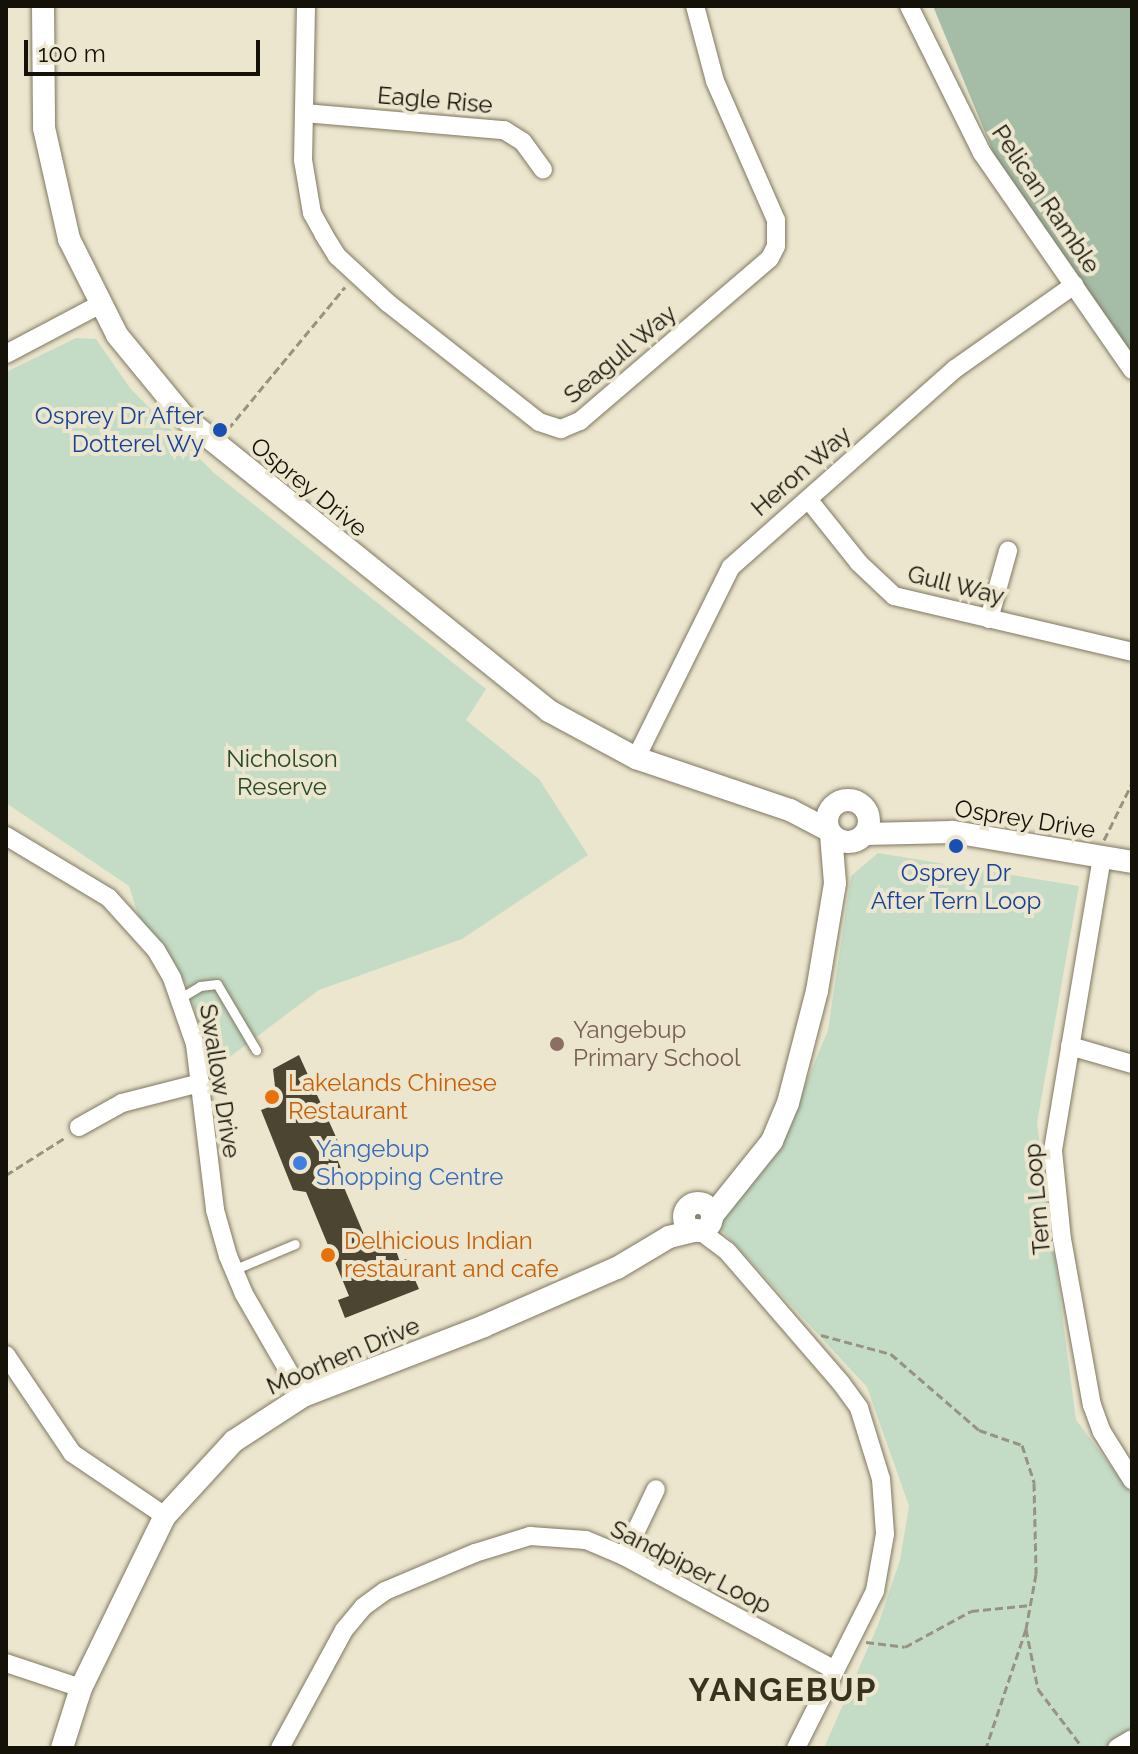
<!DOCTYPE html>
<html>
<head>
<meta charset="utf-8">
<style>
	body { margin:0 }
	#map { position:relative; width:1138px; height:1754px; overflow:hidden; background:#ede6ce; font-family:Raleway,sans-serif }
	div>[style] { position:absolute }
	.green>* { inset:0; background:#c4dcc5 }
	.forest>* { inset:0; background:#a5bca6 }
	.building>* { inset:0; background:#4b4531 }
	.path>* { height:3px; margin-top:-1.5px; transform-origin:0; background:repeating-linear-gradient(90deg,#989381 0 8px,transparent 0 12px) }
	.roads { filter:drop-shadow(0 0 2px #7e7862) drop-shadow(0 0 2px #7e7862) }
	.service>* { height:9px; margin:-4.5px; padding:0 4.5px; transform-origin:4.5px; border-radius:4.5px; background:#fff }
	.minor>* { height:18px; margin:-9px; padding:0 9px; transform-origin:9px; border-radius:9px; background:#fff }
	.tertiary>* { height:22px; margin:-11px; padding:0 11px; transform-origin:11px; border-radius:11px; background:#fff }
	.tertiary>.ring { margin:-11px; padding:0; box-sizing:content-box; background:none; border:22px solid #fff; border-radius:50% }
	.dots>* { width:22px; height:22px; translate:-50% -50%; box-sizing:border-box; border:4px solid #ede6ce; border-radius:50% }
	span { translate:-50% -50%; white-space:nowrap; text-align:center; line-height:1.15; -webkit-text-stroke:8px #ede6ce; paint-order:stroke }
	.street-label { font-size:24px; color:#131108 }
	.transit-label { font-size:24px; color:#164399 }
	.right { translate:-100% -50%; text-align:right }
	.park-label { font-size:24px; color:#264c2a }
	.education-label { font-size:24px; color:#785e54 }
	.left { translate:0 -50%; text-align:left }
	.food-label { font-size:24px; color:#c56008 }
	.shop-label { font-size:24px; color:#366cbe }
	.district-label { font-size:32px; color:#38331f; font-weight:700; letter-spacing:2px }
	.frame { position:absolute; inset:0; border:8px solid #131108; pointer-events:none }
	.scale { position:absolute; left:24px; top:40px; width:236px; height:36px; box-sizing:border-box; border:4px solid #131108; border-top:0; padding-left:10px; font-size:24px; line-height:28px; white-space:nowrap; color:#131108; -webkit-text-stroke:6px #ede6ce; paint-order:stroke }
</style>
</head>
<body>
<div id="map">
	<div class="green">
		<i style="clip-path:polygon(76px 338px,96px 339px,130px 388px,214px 473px,486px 689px,466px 720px,539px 779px,588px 855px,462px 939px,319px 990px,211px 1071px,189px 987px,138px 915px,129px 886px,6px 803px,6px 372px)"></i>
		<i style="clip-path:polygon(878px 853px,1079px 886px,1037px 1123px,1076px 1420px,1132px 1494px,1132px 1730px,1104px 1748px,824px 1748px,878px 1625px,900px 1560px,909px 1506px,867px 1387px,714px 1222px,777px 1154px,828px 1030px,851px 876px)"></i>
	</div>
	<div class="forest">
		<i style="clip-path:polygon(933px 6px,1132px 6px,1132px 353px,994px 154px)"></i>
	</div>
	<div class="building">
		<i style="clip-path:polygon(299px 1055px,341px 1148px,334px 1151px,344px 1176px,340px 1178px,365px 1237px,388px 1227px,400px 1262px,406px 1259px,419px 1289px,345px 1318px,338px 1300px,349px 1296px,306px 1192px,293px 1190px,261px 1110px,277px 1104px,273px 1069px)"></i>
	</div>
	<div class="path">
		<i style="left:228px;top:429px;width:184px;rotate:-50.5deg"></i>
		<i style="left:1104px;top:840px;width:64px;rotate:-63.8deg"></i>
		<i style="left:6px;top:1175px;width:71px;rotate:-32.3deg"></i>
		<i style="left:821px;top:1335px;width:73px;rotate:15.2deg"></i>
		<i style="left:891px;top:1354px;width:116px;rotate:40.8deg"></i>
		<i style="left:979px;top:1430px;width:46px;rotate:19.2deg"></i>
		<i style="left:1022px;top:1445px;width:40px;rotate:72deg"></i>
		<i style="left:1034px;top:1483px;width:91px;rotate:88.7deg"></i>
		<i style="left:1036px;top:1574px;width:56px;rotate:100.3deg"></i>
		<i style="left:1026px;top:1629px;width:126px;rotate:108.6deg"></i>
		<i style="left:1026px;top:1629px;width:61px;rotate:78.7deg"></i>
		<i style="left:1038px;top:1689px;width:74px;rotate:52.7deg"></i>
		<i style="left:866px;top:1642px;width:39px;rotate:7deg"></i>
		<i style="left:905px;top:1647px;width:75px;rotate:-28.6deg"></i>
		<i style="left:971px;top:1611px;width:60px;rotate:-5.7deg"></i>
	</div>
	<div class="roads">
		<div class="service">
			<i style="left:182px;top:997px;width:21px;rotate:-31deg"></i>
			<i style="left:200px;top:986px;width:17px;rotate:-7deg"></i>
			<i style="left:217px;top:984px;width:77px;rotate:59.4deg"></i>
			<i style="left:233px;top:1270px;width:67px;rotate:-22.8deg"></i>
		</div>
		<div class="minor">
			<i style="left:306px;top:6px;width:154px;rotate:91.1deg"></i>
			<i style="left:303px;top:160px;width:54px;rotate:80.4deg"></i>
			<i style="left:312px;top:213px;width:25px;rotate:61deg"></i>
			<i style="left:324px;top:235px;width:25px;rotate:58deg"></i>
			<i style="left:337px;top:256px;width:69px;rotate:42.7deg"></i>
			<i style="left:388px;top:303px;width:192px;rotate:38.2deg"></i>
			<i style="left:539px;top:422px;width:23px;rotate:18deg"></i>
			<i style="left:561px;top:429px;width:21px;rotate:-23deg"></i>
			<i style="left:580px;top:421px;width:250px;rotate:-40.6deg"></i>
			<i style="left:770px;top:258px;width:13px;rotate:-63deg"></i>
			<i style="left:776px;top:246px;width:26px;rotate:-90deg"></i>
			<i style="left:776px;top:220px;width:152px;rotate:-113.7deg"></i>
			<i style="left:715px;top:81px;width:78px;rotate:-104.9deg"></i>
			<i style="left:909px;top:6px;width:164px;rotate:63.6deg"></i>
			<i style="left:982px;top:153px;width:264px;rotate:55.3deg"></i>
			<i style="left:304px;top:113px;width:201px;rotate:4.9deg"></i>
			<i style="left:504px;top:130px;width:22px;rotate:32deg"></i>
			<i style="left:523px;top:142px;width:34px;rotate:54deg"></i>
			<i style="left:6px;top:354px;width:105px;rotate:-27.8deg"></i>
			<i style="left:808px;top:499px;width:82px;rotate:51.4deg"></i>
			<i style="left:859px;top:563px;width:48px;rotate:43.3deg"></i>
			<i style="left:894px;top:596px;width:244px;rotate:13.2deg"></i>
			<i style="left:989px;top:619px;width:71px;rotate:-74.4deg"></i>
			<i style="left:636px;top:758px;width:213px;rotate:-63.6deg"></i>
			<i style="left:731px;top:567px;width:299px;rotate:-41.5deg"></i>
			<i style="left:955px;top:369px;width:146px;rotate:-35.2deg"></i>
			<i style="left:6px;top:836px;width:120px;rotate:31deg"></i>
			<i style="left:109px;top:898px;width:70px;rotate:47.9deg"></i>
			<i style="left:156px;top:950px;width:32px;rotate:60deg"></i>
			<i style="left:172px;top:978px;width:70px;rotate:70.8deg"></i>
			<i style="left:195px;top:1044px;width:167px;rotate:83.1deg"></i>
			<i style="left:215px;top:1210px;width:48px;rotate:74.2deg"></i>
			<i style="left:228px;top:1256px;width:41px;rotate:67.2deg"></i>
			<i style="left:244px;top:1294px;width:118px;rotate:60deg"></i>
			<i style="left:1102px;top:857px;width:298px;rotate:99.5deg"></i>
			<i style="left:1053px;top:1151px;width:88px;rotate:84.2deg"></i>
			<i style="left:1062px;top:1239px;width:169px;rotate:79.8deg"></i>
			<i style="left:1092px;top:1405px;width:29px;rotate:70deg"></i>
			<i style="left:1102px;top:1432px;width:57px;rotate:58deg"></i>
			<i style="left:1070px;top:1046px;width:65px;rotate:16.2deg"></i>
			<i style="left:79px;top:1127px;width:49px;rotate:-29.2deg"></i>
			<i style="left:122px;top:1103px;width:81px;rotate:-14.4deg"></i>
			<i style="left:699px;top:1230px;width:35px;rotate:37deg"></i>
			<i style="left:727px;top:1251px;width:174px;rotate:49.2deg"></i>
			<i style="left:841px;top:1383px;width:31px;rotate:54deg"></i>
			<i style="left:859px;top:1408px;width:74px;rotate:72.8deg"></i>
			<i style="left:881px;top:1479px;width:55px;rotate:85.8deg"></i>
			<i style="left:885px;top:1534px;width:58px;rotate:100deg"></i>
			<i style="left:875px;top:1591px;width:176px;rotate:116.7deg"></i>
			<i style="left:6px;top:1355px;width:118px;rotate:56deg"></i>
			<i style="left:72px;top:1453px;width:112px;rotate:34.1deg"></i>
			<i style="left:624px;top:1556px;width:74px;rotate:-64.5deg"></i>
			<i style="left:6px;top:1663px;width:79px;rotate:18.4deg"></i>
			<i style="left:280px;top:1748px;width:134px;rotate:-61.5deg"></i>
			<i style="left:344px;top:1630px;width:30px;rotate:-50deg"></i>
			<i style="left:363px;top:1607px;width:27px;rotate:-36deg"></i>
			<i style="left:385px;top:1591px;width:98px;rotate:-22.9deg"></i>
			<i style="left:475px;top:1553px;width:58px;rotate:-17.2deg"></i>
			<i style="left:530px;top:1536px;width:56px;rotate:4.1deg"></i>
			<i style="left:586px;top:1540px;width:41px;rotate:22.8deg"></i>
			<i style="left:624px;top:1556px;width:238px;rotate:28.4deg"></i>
			<i style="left:1117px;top:1748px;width:17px;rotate:-31deg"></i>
		</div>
		<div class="tertiary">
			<i style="left:43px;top:6px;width:122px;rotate:89.5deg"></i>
			<i style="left:44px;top:128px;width:114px;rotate:77.3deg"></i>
			<i style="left:69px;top:239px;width:107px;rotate:63.4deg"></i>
			<i style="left:117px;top:335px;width:109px;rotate:50.6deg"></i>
			<i style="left:186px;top:419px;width:466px;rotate:38.8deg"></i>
			<i style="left:549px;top:711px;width:99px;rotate:28.4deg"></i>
			<i style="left:636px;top:758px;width:163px;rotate:18.7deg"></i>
			<i style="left:790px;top:810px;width:43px;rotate:27.8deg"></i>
			<i class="ring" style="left:827px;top:800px;width:20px;height:20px"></i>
			<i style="left:865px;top:834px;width:88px;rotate:-1.3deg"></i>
			<i style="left:953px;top:832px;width:181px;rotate:9.5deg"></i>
			<i class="ring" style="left:684px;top:1203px;width:6px;height:6px"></i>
			<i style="left:712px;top:1216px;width:96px;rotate:-51.3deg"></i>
			<i style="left:772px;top:1141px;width:41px;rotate:-67.2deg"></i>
			<i style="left:788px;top:1103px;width:116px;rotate:-75.5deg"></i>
			<i style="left:817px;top:991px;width:109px;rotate:-80.5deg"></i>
			<i style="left:835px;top:883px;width:49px;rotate:-94.7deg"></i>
			<i style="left:62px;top:1748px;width:63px;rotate:-72.4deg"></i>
			<i style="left:81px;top:1688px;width:191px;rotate:-64deg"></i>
			<i style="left:165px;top:1516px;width:102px;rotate:-47.4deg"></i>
			<i style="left:234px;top:1441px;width:82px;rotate:-33.1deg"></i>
			<i style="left:303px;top:1396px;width:194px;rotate:-21.1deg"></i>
			<i style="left:484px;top:1326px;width:145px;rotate:-23.6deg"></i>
			<i style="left:617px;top:1268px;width:61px;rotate:-30.8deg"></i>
			<i style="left:669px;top:1237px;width:29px;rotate:-14deg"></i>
		</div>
	</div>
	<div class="dots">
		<i style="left:220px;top:430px;background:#1a4fb4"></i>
		<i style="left:956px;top:846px;background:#1a4fb4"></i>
		<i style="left:557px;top:1044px;background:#8d6e63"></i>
		<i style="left:272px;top:1097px;background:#e8710a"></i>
		<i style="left:300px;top:1163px;background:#3f7fe0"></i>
		<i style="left:328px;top:1255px;background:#e8710a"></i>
	</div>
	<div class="street-label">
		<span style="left:435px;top:100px;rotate:5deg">Eagle Rise</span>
		<span style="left:1046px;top:199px;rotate:56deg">Pelican Ramble</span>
		<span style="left:620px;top:354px;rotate:-40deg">Seagull Way</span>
		<span style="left:801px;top:471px;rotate:-41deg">Heron Way</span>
		<span style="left:309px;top:487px;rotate:39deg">Osprey Drive</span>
		<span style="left:956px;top:585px;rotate:14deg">Gull Way</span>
		<span style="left:1025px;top:819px;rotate:9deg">Osprey Drive</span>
		<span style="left:220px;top:1081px;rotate:81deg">Swallow Drive</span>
		<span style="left:1037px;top:1199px;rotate:-95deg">Tern Loop</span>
		<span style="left:343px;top:1356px;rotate:-23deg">Moorhen Drive</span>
		<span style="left:691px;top:1567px;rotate:27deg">Sandpiper Loop</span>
	</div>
	<div class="transit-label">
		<span class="right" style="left:204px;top:430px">Osprey Dr After<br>Dotterel Wy</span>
		<span style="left:956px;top:887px">Osprey Dr<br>After Tern Loop</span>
	</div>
	<div class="park-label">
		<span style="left:282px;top:773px">Nicholson<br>Reserve</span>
	</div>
	<div class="education-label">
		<span class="left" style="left:573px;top:1044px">Yangebup<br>Primary School</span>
	</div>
	<div class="food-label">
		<span class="left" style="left:288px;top:1097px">Lakelands Chinese<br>Restaurant</span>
		<span class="left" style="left:344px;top:1255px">Delhicious Indian<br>restaurant and cafe</span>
	</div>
	<div class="shop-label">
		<span class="left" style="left:316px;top:1163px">Yangebup<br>Shopping Centre</span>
	</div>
	<div class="district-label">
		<span style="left:783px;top:1690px">YANGEBUP</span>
	</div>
	<div class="frame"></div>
	<div class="scale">100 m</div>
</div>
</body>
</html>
